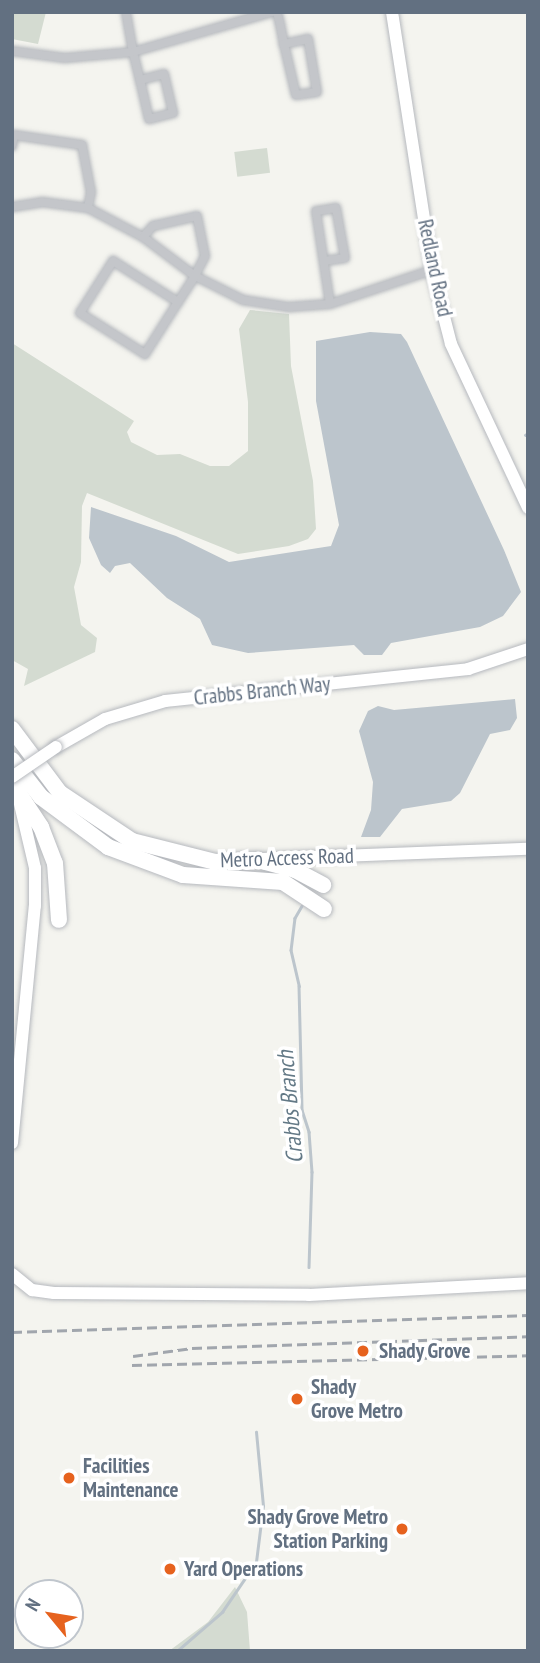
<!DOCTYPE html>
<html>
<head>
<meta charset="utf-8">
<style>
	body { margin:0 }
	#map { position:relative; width:540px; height:1663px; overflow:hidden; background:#f4f4ef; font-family:"PT Sans Narrow",sans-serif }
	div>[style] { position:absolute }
	.green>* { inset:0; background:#d4dbd1; transform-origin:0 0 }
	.water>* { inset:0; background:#bcc5cc }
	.stream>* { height:2.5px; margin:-1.25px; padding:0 1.25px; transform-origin:1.25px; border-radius:1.25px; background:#bcc5cc }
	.roads { filter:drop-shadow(0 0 2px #b6b9be) drop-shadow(0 0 2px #b6b9be) }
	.minor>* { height:8px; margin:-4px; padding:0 4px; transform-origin:4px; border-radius:4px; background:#c4c6ca }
	.secondary>* { height:12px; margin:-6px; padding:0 6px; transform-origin:6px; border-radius:6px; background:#fff }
	.motorway>* { height:16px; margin:-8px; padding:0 8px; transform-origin:8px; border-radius:8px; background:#fff }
	.rail>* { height:2.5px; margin-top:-1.25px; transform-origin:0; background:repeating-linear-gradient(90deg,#a1a6ad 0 10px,transparent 0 15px) }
	.bridges { filter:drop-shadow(0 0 2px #b6b9be) drop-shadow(0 0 2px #b6b9be) }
	.secondary-bridge>* { height:12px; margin:-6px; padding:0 6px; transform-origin:6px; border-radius:6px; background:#fff }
	.dots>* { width:19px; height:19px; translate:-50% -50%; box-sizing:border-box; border:4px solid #fff; border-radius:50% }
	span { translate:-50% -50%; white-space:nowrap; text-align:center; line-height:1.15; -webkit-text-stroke:7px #fff; paint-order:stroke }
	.street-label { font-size:21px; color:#627081 }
	.poi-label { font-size:21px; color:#627081; font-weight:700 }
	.left { translate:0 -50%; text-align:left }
	.right { translate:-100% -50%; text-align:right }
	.water-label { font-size:23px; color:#637986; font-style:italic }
	.frame { position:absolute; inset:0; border:14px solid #627081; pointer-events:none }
	.north { position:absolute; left:14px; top:1579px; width:70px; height:70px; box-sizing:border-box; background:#fff; border:2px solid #c0c6cd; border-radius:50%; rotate:300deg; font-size:19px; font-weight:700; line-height:28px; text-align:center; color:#627081 }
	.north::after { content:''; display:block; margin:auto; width:24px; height:32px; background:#e6621e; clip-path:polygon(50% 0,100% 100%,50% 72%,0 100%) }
</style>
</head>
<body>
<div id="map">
	<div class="green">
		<i style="clip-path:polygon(12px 12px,46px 12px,38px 44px,12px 39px)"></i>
		<i style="left:267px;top:148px;width:25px;height:33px;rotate:83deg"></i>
		<i style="clip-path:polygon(250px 310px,289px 314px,291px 366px,313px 481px,316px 529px,308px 539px,289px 546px,238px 554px,87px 493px,82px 506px,81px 562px,74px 587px,81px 625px,97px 638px,95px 652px,24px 686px,28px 669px,12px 660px,12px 343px,134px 421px,127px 432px,131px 442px,157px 455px,180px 454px,210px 466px,229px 466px,248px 451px,248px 402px,239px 329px)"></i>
		<i style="clip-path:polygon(235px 1587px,247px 1612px,250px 1651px,169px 1651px,208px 1622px)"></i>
	</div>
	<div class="water">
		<i style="clip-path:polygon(370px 332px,401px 334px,407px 342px,504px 550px,521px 592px,503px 616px,480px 627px,391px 643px,382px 655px,364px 655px,354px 645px,248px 653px,212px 645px,200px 619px,167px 598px,130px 563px,115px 566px,110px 573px,101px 565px,89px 538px,91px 507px,176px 536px,229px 562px,331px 546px,339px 525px,316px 401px,316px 341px)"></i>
		<i style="clip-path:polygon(515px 699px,517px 718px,510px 730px,490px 734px,460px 793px,451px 801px,402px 809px,380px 837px,361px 837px,371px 810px,373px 782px,359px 731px,368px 711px,378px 706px,394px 710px)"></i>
	</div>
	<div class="stream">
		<i style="left:525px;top:435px;width:4px;rotate:-34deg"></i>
		<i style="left:302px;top:906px;width:14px;rotate:120deg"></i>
		<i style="left:295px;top:918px;width:32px;rotate:97deg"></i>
		<i style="left:291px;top:950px;width:37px;rotate:77deg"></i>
		<i style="left:299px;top:986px;width:124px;rotate:88.6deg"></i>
		<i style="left:302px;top:1110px;width:23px;rotate:72deg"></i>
		<i style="left:309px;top:1132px;width:40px;rotate:85.7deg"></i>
		<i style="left:312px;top:1172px;width:95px;rotate:91.8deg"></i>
		<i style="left:177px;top:1651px;width:60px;rotate:-40.9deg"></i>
		<i style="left:222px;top:1612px;width:60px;rotate:-55.8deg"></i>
		<i style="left:256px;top:1562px;width:56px;rotate:-82.9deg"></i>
		<i style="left:263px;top:1506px;width:74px;rotate:-95.4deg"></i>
	</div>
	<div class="roads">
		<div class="minor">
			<i style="left:126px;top:12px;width:41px;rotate:80.1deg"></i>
			<i style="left:133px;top:52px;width:29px;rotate:76deg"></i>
			<i style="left:140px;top:80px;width:40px;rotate:77deg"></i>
			<i style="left:149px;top:119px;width:25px;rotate:-14deg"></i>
			<i style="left:173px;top:113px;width:40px;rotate:-103deg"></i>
			<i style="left:164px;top:74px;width:25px;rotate:166deg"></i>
			<i style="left:277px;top:12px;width:12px;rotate:76deg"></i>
			<i style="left:280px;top:24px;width:20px;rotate:79deg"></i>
			<i style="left:284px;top:44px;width:52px;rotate:76.8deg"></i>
			<i style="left:296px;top:95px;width:21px;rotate:-8deg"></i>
			<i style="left:317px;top:92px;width:54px;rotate:-99.6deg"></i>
			<i style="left:308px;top:39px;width:25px;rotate:168deg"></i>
			<i style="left:12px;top:51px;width:53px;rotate:7.5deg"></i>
			<i style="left:65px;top:58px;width:68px;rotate:-5deg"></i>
			<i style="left:133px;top:52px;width:145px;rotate:-16.1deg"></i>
			<i style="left:12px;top:146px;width:11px;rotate:-80deg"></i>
			<i style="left:14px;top:135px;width:69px;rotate:8.4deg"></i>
			<i style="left:82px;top:145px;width:48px;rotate:79.2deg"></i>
			<i style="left:91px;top:192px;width:16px;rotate:101deg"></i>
			<i style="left:12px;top:207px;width:30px;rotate:-9deg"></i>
			<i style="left:42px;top:202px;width:46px;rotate:7.4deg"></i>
			<i style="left:88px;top:208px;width:62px;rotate:27.8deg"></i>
			<i style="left:143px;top:237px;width:65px;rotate:36.9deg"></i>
			<i style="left:195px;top:276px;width:54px;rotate:26.6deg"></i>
			<i style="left:243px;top:300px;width:47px;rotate:8.7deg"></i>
			<i style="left:289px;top:307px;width:41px;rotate:-4.2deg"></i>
			<i style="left:330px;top:304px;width:108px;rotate:-18.4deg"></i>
			<i style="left:143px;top:237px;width:15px;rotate:-48deg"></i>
			<i style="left:153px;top:226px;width:45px;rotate:-12.8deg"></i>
			<i style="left:197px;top:216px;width:41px;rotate:78.7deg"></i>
			<i style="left:205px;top:256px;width:22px;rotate:117deg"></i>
			<i style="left:195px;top:276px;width:31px;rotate:123deg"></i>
			<i style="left:178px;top:302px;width:62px;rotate:122.4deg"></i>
			<i style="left:145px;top:354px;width:77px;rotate:-147.8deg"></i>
			<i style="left:80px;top:313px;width:62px;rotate:-57.6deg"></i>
			<i style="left:113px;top:261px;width:77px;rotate:32.2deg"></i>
			<i style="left:324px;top:261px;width:21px;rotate:-8deg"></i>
			<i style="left:345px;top:258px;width:51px;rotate:-100.2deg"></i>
			<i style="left:336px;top:208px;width:20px;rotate:171deg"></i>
			<i style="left:316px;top:211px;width:94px;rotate:81.4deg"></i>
		</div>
		<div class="secondary">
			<i style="left:392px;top:12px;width:261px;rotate:81.2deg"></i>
			<i style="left:432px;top:270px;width:76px;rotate:75.6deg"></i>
			<i style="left:451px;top:344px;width:181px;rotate:64.8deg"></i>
			<i style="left:56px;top:747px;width:56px;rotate:-29.7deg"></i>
			<i style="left:105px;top:719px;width:63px;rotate:-16.7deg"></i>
			<i style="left:165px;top:701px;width:305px;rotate:-6deg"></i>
			<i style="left:468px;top:669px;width:63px;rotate:-18.4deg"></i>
			<i style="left:262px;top:859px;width:266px;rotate:-2.2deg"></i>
			<i style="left:12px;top:1143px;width:238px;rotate:-84.5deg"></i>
			<i style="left:35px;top:906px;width:38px;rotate:-90deg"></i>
			<i style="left:35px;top:868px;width:70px;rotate:-103.2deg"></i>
			<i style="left:12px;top:1274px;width:26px;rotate:39deg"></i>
			<i style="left:32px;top:1290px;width:22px;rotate:8deg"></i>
			<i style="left:54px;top:1293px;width:255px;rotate:0.4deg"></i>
			<i style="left:309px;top:1295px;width:219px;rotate:-3.1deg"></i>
		</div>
		<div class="motorway">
			<i style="left:12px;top:729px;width:80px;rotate:53.1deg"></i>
			<i style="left:60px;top:793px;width:87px;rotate:33.7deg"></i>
			<i style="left:132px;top:841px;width:86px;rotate:14.2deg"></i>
			<i style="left:215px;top:862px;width:43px;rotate:-2.7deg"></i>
			<i style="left:258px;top:860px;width:38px;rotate:15deg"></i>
			<i style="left:295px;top:870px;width:32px;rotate:28deg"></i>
			<i style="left:12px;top:760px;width:47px;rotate:51.9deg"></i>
			<i style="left:41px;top:797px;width:84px;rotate:36.7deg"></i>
			<i style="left:108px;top:847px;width:80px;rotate:20.5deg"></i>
			<i style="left:183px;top:875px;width:100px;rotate:4deg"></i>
			<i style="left:283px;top:882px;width:49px;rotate:33.4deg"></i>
			<i style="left:12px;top:783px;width:53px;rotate:56.6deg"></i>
			<i style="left:41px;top:827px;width:39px;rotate:69deg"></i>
			<i style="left:55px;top:863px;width:57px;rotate:86deg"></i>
		</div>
	</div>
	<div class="rail">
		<i style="left:12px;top:1332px;width:516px;rotate:-1.89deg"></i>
		<i style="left:133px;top:1356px;width:60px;rotate:-7.7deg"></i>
		<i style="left:192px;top:1348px;width:336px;rotate:-2deg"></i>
		<i style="left:132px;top:1365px;width:396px;rotate:-1.4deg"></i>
	</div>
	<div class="bridges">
		<div class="secondary-bridge">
			<i style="left:12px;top:777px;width:53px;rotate:-34.3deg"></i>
		</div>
	</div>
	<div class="dots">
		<i style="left:363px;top:1351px;background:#e6621e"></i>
		<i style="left:297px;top:1399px;background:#e6621e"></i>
		<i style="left:69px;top:1478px;background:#e6621e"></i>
		<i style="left:402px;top:1529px;background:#e6621e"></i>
		<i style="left:170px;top:1569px;background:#e6621e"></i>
	</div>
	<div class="street-label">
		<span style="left:435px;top:268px;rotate:78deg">Redland Road</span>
		<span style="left:262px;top:691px;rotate:-6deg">Crabbs Branch Way</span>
		<span style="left:287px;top:858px;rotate:-2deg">Metro Access Road</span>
	</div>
	<div class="poi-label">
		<span class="left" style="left:379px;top:1351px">Shady Grove</span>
		<span class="left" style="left:311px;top:1399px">Shady<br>Grove Metro</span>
		<span class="left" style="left:83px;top:1478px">Facilities<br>Maintenance</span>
		<span class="right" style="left:388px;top:1529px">Shady Grove Metro<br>Station Parking</span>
		<span class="left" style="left:184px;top:1569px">Yard Operations</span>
	</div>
	<div class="water-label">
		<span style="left:290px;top:1107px;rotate:-95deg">Crabbs Branch</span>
	</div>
	<div class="frame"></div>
	<div class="north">N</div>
</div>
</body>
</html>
